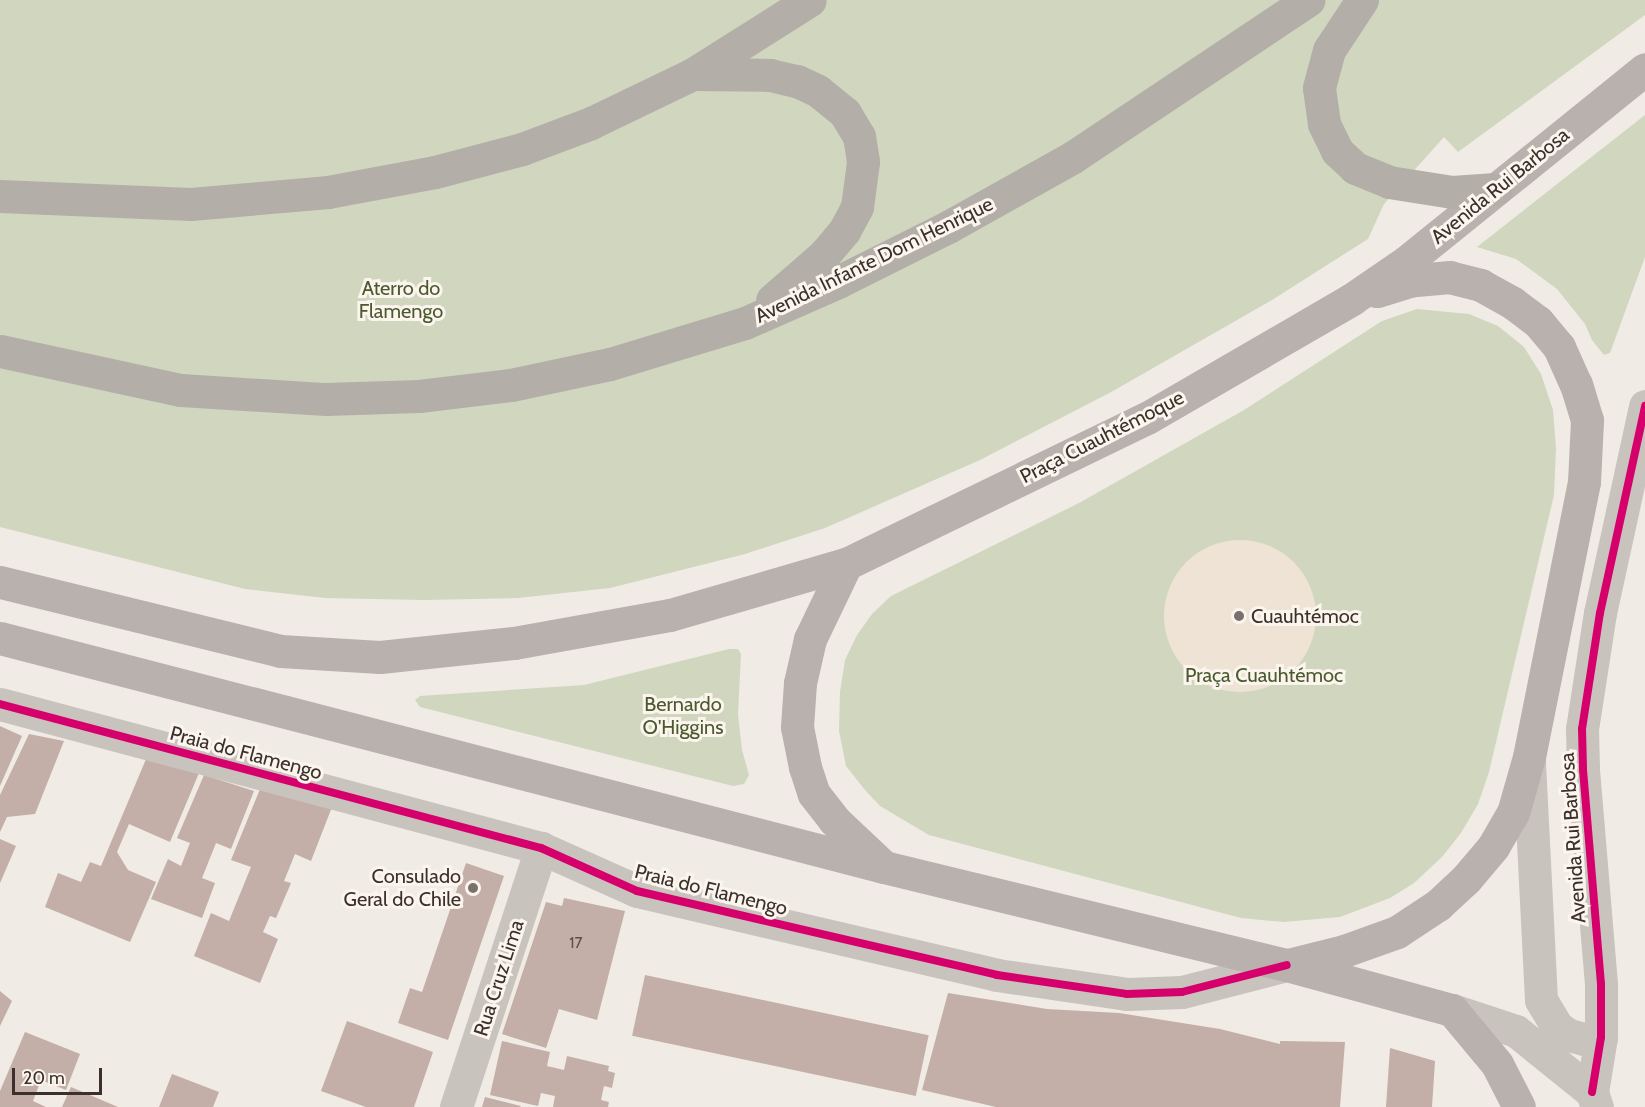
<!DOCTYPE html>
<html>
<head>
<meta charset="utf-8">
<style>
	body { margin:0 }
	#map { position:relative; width:1645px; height:1107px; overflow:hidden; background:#f0ebe5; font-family:Cabin,sans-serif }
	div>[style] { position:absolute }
	.green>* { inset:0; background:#d1d6bf }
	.plaza>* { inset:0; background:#eee3d5 }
	.round { border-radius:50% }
	.building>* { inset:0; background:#c3afa7; transform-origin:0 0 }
	.minor>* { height:33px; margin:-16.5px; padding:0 16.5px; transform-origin:16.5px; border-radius:16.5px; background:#c9c3be }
	.primary>* { height:33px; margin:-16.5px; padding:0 16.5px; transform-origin:16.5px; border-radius:16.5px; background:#b8b1ad }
	.trunk>* { height:33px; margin:-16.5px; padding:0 16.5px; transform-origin:16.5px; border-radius:16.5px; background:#b4aea8 }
	.cycleway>* { height:8px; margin:-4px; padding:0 4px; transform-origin:4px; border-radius:4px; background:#d6006c }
	.dots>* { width:16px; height:16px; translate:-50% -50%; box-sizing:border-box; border:3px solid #fbf5ee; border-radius:50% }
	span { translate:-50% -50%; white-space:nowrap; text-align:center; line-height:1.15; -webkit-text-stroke:6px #fbf5ee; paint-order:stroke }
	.number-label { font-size:16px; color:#5d504a }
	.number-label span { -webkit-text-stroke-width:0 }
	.street-label { font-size:20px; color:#3b302b }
	.park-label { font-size:20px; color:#4a5a2e }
	.poi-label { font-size:20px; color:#3b302b }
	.left { translate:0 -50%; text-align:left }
	.right { translate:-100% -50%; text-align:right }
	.scale { position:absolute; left:12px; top:1068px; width:90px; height:27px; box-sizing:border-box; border:3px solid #3b302b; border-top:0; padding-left:8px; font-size:18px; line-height:21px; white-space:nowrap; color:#3b302b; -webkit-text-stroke:4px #fbf5ee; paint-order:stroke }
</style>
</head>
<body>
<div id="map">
	<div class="green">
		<i style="clip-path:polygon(0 0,1645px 0,1645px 15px,1458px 152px,1444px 137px,1384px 204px,1368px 239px,1272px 300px,1113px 391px,980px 460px,825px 528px,745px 554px,610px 588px,518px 598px,424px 600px,325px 598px,245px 589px,0 527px)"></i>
		<i style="clip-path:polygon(1645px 115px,1645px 257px,1610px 353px,1604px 355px,1592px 340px,1585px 324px,1557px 289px,1516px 259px,1477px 247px)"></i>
		<i style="clip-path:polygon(1417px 309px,1469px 314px,1498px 326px,1524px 347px,1541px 374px,1553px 410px,1556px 448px,1554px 495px,1489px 772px,1478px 804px,1461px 833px,1442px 857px,1414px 883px,1390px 898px,1340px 917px,1284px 922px,1241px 918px,929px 835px,880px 806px,865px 790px,846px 766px,839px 731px,840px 692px,845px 660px,857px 635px,872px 614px,891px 596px,1079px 503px,1244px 410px,1382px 321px)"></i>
		<i style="clip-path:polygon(729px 649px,738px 649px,741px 654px,738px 714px,742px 750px,749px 775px,744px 784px,733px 786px,420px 707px,415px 700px,420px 696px,584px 685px)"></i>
	</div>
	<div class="plaza">
		<i class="round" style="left:1164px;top:540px;width:152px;height:152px"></i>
	</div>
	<div class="building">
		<i style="clip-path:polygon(0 726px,22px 736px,0 786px)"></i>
		<i style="clip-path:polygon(29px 734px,64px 741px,35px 814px,7px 817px,0 832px,0 795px)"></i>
		<i style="clip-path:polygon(149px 752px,199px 773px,170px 842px,129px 824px,117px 852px,128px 870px,156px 882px,130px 942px,45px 907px,58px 873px,81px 882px,90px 862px,101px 866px)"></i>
		<i style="clip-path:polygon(204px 775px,254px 791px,231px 849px,216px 843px,202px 878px,215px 883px,202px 918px,151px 899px,168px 859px,181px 866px,190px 843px,177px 838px)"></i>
		<i style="clip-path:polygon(260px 789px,332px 807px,311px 861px,295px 854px,284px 881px,291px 883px,276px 918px,270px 916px,263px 932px,278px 939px,260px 983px,194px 956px,211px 913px,229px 921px,251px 867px,231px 860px)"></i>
		<i style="clip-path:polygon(0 839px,16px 846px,0 883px)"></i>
		<i style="clip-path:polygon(466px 863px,504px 876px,448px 1040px,398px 1023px,410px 988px,422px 992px)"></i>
		<i style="clip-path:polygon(564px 898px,625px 911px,597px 1020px,559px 1009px,546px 1048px,502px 1034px,546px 902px,562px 906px)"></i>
		<i style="left:645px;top:975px;width:290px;height:62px;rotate:12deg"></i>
		<i style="clip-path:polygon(0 991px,12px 1001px,0 1026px)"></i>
		<i style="clip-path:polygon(948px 993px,1047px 1009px,1119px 1013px,1220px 1029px,1280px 1044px,1280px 1041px,1345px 1042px,1340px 1107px,996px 1107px,922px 1090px)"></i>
		<i style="clip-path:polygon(347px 1021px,433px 1052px,414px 1107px,366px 1107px,321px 1091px)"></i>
		<i style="clip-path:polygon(25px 1032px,80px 1054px,66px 1090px,41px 1080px,33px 1101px,46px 1107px,0 1107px,0 1091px)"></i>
		<i style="clip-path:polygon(502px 1041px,550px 1052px,547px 1066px,564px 1070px,567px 1056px,609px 1066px,608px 1071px,615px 1073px,612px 1088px,604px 1086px,601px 1100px,609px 1102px,608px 1107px,553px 1107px,555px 1096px,541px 1093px,538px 1106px,490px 1095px)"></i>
		<i style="clip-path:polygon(1390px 1048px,1435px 1061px,1432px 1107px,1386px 1107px)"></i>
		<i style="clip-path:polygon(172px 1074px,219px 1092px,213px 1107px,159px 1107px)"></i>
		<i style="clip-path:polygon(71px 1087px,118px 1107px,62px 1107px)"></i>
		<i style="clip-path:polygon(485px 1097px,521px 1106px,520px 1107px,482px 1107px)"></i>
	</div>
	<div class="minor">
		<i style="left:0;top:704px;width:560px;rotate:14.91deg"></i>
		<i style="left:541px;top:848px;width:105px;rotate:24.1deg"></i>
		<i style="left:637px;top:891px;width:370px;rotate:13.1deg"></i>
		<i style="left:997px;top:975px;width:131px;rotate:8.3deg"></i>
		<i style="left:1127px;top:994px;width:55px;rotate:-2.1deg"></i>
		<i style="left:1182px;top:992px;width:108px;rotate:-14.4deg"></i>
		<i style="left:1529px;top:763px;width:237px;rotate:87.1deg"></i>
		<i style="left:1541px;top:1000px;width:31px;rotate:59deg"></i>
		<i style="left:1557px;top:1027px;width:14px;rotate:34deg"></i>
		<i style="left:1569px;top:1035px;width:16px;rotate:15deg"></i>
		<i style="left:1584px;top:1039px;width:17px;rotate:-7deg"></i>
		<i style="left:1452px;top:1010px;width:67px;rotate:18.2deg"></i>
		<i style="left:1516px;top:1031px;width:97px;rotate:38.8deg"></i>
		<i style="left:1592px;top:1092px;width:16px;rotate:72deg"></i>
		<i style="left:1592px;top:1092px;width:56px;rotate:-80.7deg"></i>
		<i style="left:1601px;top:1037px;width:53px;rotate:-90deg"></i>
		<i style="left:1601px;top:984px;width:216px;rotate:-94.8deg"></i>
		<i style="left:1583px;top:769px;width:40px;rotate:-91.4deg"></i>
		<i style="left:1582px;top:729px;width:117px;rotate:-81.2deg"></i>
		<i style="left:1600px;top:613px;width:212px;rotate:-77.7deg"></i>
		<i style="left:456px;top:1107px;width:273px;rotate:-71.8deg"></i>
	</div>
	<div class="primary">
		<i style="left:846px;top:564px;width:83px;rotate:115.6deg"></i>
		<i style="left:810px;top:639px;width:45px;rotate:102.8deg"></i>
		<i style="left:800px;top:683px;width:44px;rotate:93.9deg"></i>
		<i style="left:797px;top:727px;width:41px;rotate:78.7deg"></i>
		<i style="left:805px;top:767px;width:28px;rotate:72deg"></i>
		<i style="left:814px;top:794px;width:33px;rotate:52deg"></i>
		<i style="left:834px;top:820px;width:66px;rotate:43.2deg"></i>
		<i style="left:0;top:582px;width:288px;rotate:13.8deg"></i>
		<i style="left:280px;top:651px;width:100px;rotate:3.4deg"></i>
		<i style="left:380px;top:657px;width:135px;rotate:-6deg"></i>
		<i style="left:514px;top:643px;width:158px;rotate:-10.2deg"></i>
		<i style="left:670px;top:615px;width:183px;rotate:-16.2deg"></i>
		<i style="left:846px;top:564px;width:335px;rotate:-25.9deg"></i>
		<i style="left:1147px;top:418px;width:237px;rotate:-30.1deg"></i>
		<i style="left:1352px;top:299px;width:65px;rotate:-34.4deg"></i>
		<i style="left:1406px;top:262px;width:307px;rotate:-38.9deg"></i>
		<i style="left:0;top:638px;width:913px;rotate:14.52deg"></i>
		<i style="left:884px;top:867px;width:415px;rotate:13.7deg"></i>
		<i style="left:1287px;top:965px;width:171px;rotate:15.3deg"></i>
		<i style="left:1452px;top:1010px;width:70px;rotate:50.2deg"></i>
		<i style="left:1497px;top:1064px;width:48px;rotate:62.9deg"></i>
		<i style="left:1288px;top:965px;width:58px;rotate:-14deg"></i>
		<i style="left:1344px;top:951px;width:56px;rotate:-19.7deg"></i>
		<i style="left:1397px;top:932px;width:49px;rotate:-33.4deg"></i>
		<i style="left:1438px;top:905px;width:38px;rotate:-43deg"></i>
		<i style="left:1466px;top:879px;width:42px;rotate:-49.8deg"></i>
		<i style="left:1493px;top:847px;width:39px;rotate:-60deg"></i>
		<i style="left:1513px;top:813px;width:58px;rotate:-74.1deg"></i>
		<i style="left:1529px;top:757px;width:280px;rotate:-78.7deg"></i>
		<i style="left:1584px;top:482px;width:62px;rotate:-87.2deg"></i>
		<i style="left:1587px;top:420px;width:37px;rotate:-107deg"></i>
		<i style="left:1576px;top:385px;width:42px;rotate:-114.1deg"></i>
		<i style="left:1559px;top:347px;width:33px;rotate:-130deg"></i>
		<i style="left:1538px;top:322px;width:31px;rotate:-143deg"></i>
		<i style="left:1513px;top:303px;width:37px;rotate:-151deg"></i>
		<i style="left:1481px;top:285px;width:32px;rotate:-166deg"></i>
		<i style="left:1450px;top:277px;width:37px;rotate:175deg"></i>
		<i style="left:1413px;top:280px;width:38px;rotate:163deg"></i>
	</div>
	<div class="trunk">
		<i style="left:1362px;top:0;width:60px;rotate:123.4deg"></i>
		<i style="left:1329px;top:50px;width:39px;rotate:105deg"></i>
		<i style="left:1319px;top:88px;width:36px;rotate:82deg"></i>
		<i style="left:1324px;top:124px;width:30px;rotate:64deg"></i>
		<i style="left:1337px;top:151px;width:25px;rotate:43deg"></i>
		<i style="left:1355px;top:168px;width:37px;rotate:22deg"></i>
		<i style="left:1389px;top:182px;width:64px;rotate:9deg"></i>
		<i style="left:1452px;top:192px;width:44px;rotate:-3.9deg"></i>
		<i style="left:693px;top:74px;width:77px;rotate:0.7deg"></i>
		<i style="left:770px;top:75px;width:28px;rotate:13deg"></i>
		<i style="left:797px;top:81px;width:23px;rotate:25deg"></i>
		<i style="left:818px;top:91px;width:35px;rotate:39deg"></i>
		<i style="left:845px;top:113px;width:27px;rotate:59deg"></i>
		<i style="left:859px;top:136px;width:26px;rotate:81deg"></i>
		<i style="left:863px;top:162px;width:45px;rotate:97.6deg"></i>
		<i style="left:857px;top:207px;width:27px;rotate:118deg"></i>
		<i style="left:844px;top:231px;width:30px;rotate:130deg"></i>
		<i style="left:825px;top:254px;width:70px;rotate:139deg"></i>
		<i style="left:0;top:196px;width:191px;rotate:2.4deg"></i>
		<i style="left:191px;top:204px;width:138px;rotate:-5deg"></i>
		<i style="left:328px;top:192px;width:109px;rotate:-10.6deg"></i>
		<i style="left:435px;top:172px;width:90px;rotate:-14.8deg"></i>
		<i style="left:522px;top:149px;width:74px;rotate:-20.6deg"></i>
		<i style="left:591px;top:123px;width:113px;rotate:-25.7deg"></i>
		<i style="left:693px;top:74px;width:138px;rotate:-32.3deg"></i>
		<i style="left:0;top:351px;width:185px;rotate:12.2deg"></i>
		<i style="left:181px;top:390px;width:145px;rotate:3.6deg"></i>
		<i style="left:326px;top:399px;width:93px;rotate:-1.8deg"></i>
		<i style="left:419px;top:396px;width:93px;rotate:-6.8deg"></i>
		<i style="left:511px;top:385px;width:101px;rotate:-12deg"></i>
		<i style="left:610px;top:364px;width:141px;rotate:-16.9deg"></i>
		<i style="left:745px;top:323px;width:102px;rotate:-23.8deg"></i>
		<i style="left:838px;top:282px;width:123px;rotate:-26.6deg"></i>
		<i style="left:948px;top:227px;width:143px;rotate:-29.2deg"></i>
		<i style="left:1073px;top:157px;width:283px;rotate:-33.7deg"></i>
	</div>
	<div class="cycleway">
		<i style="left:0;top:704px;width:560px;rotate:14.91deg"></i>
		<i style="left:541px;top:848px;width:105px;rotate:24.1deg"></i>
		<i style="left:637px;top:891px;width:370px;rotate:13.1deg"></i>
		<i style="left:997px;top:975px;width:131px;rotate:8.3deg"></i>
		<i style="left:1127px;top:994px;width:55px;rotate:-2.1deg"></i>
		<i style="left:1182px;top:992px;width:108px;rotate:-14.4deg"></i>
		<i style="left:1592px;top:1092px;width:56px;rotate:-80.7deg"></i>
		<i style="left:1601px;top:1037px;width:53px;rotate:-90deg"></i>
		<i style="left:1601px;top:984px;width:216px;rotate:-94.8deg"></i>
		<i style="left:1583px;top:769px;width:40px;rotate:-91.4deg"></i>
		<i style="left:1582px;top:729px;width:117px;rotate:-81.2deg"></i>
		<i style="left:1600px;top:613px;width:212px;rotate:-77.7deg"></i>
	</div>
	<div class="dots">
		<i style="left:1239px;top:616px;background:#7a716c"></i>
		<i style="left:473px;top:888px;background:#7a716c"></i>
	</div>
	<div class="number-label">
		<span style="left:576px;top:943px">17</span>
	</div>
	<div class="street-label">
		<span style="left:1500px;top:186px;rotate:-39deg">Avenida Rui Barbosa</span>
		<span style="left:874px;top:260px;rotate:-26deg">Avenida Infante Dom Henrique</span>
		<span style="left:1102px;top:437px;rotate:-27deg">Praça Cuauhtémoque</span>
		<span style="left:246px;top:753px;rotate:15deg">Praia do Flamengo</span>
		<span style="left:1573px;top:838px;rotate:-94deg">Avenida Rui Barbosa</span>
		<span style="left:711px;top:890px;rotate:14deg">Praia do Flamengo</span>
		<span style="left:499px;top:978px;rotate:-72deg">Rua Cruz Lima</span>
	</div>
	<div class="park-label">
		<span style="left:401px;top:300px">Aterro do<br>Flamengo</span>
		<span style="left:1264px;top:675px">Praça Cuauhtémoc</span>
		<span style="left:683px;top:716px">Bernardo<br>O'Higgins</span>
	</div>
	<div class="poi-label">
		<span class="left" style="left:1251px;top:616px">Cuauhtémoc</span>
		<span class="right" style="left:461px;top:888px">Consulado<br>Geral do Chile</span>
	</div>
	<div class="scale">20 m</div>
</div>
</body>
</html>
